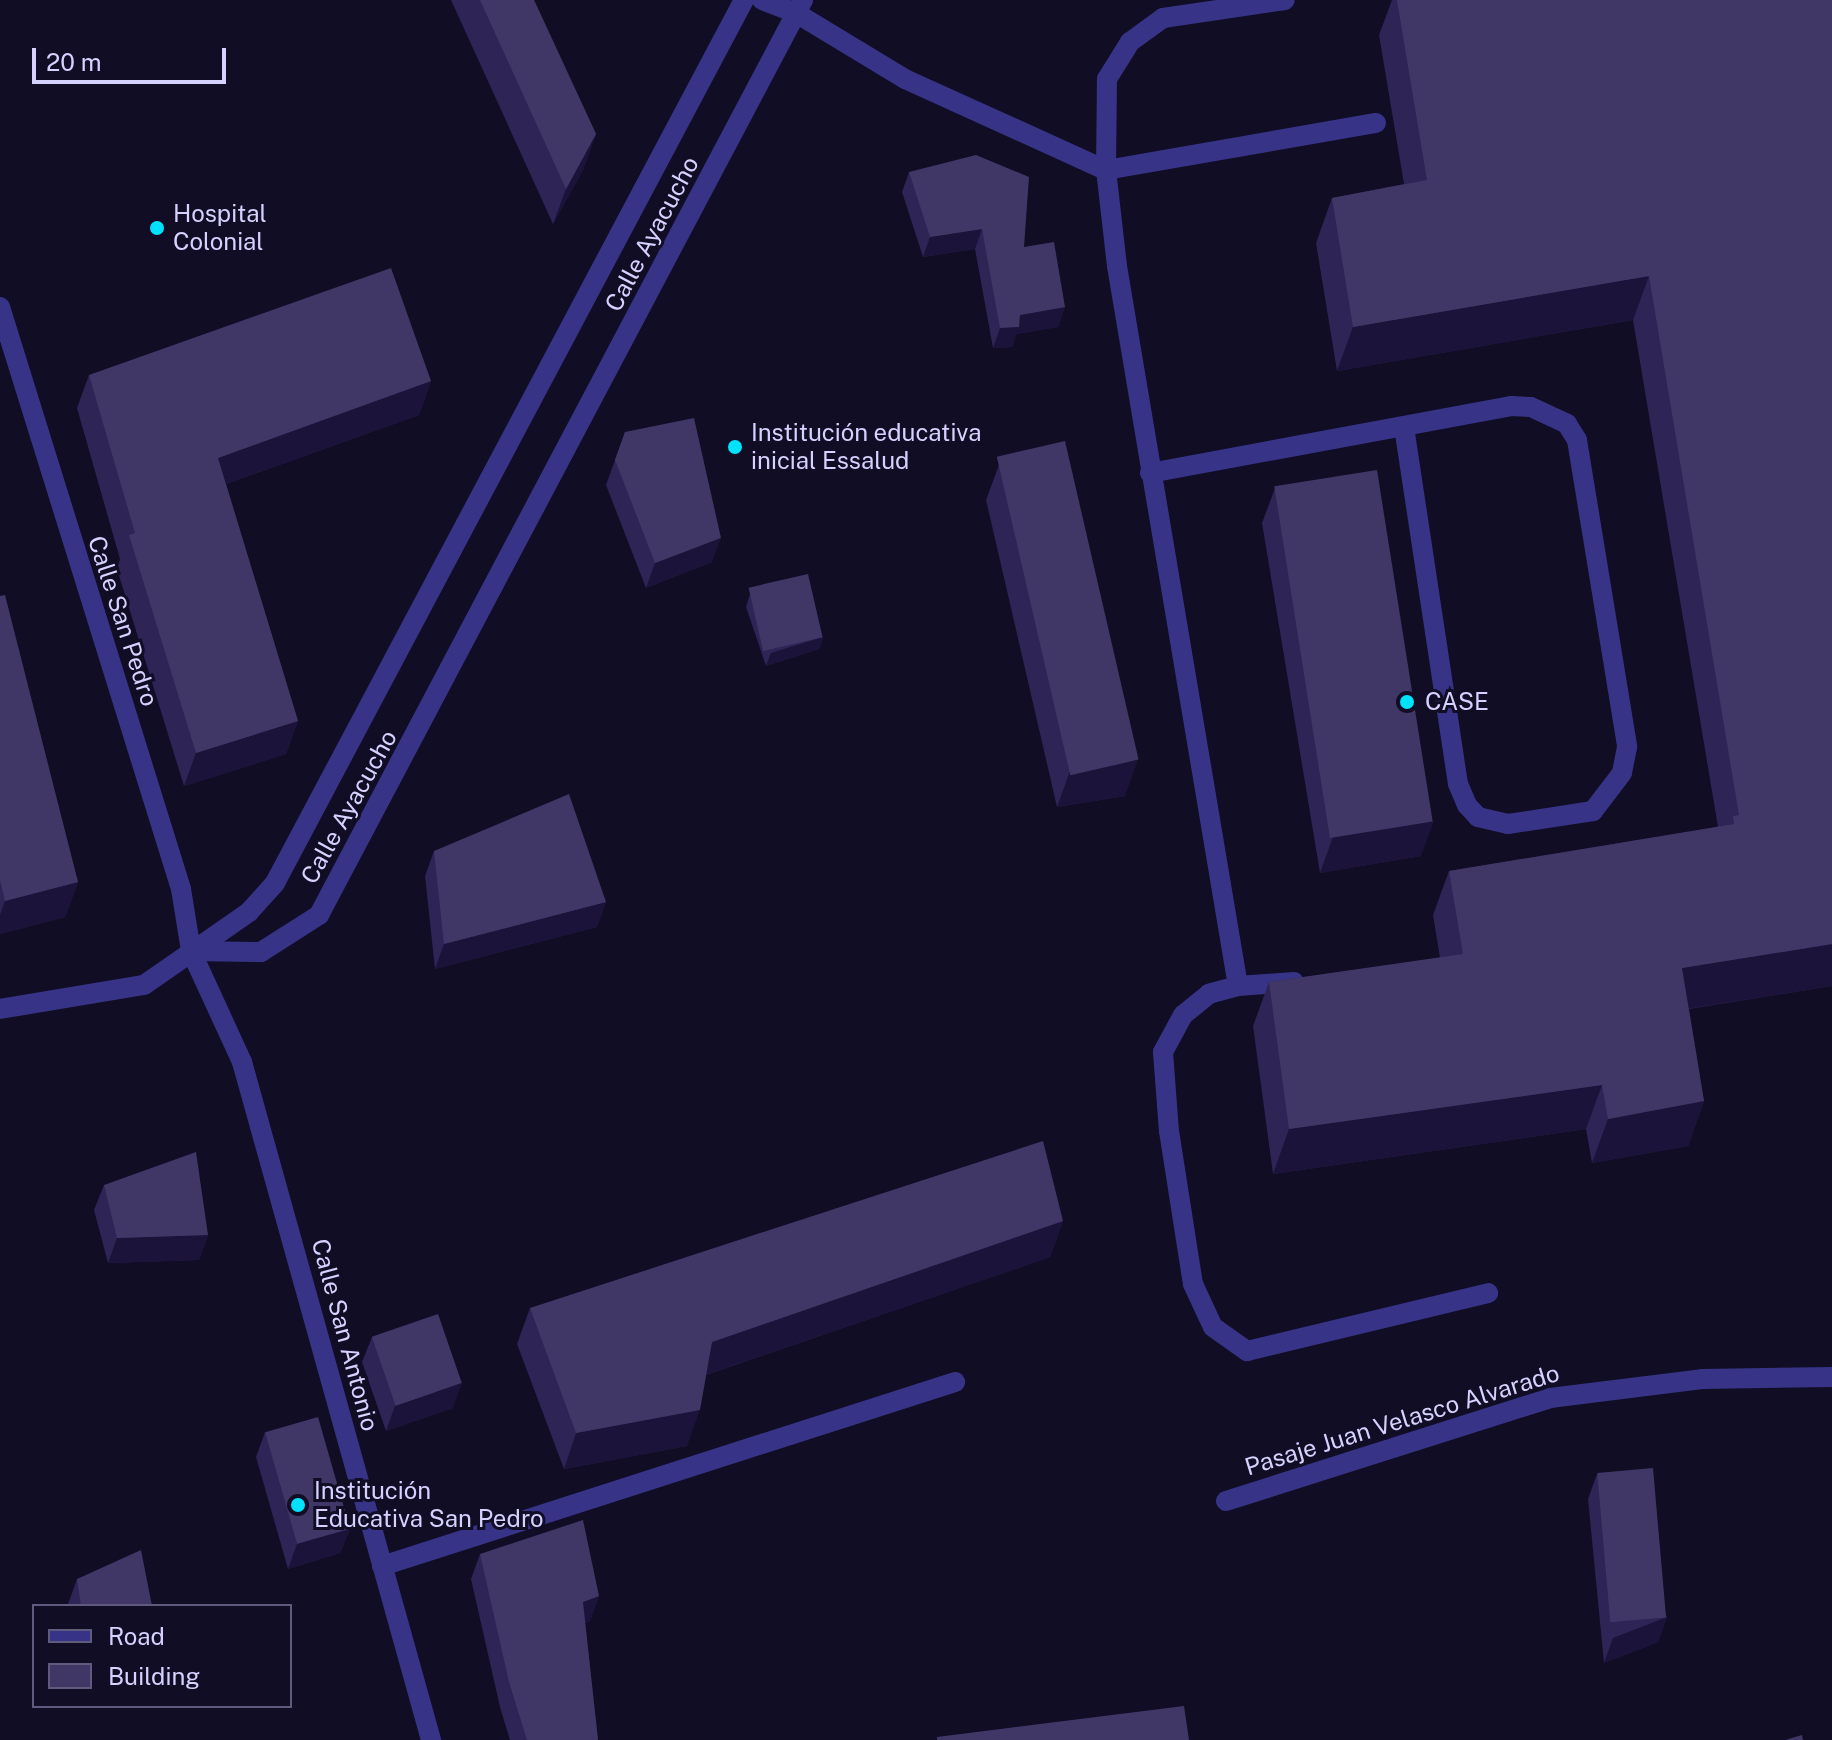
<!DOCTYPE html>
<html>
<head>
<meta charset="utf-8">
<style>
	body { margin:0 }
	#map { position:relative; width:1832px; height:1740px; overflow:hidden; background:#110d25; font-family:"Public Sans",sans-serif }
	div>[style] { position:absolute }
	.service>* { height:20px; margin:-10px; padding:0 10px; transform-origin:10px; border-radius:10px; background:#373488 }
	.minor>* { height:20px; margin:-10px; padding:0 10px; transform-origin:10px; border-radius:10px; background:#373488 }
	.tertiary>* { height:20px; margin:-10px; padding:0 10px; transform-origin:10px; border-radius:10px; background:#373488 }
	.wall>* { inset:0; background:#2e2455 }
	.shaded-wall>* { inset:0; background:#1b133a }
	.building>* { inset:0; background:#403767; transform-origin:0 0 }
	.dots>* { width:22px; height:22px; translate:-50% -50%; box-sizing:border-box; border:4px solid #110d25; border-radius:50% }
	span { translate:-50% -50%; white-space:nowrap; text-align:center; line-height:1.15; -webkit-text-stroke:6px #110d25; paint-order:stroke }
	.poi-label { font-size:24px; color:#d6d1ff }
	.left { translate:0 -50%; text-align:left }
	.street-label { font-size:24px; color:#d6d1ff }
	.legend { position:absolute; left:32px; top:1604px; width:260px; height:104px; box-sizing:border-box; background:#110d25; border:2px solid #605b7c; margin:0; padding:10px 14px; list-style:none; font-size:24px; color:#d6d1ff }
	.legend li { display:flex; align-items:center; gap:16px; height:40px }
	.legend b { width:40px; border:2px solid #605b7c }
	.scale { position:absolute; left:32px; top:48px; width:194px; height:36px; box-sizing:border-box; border:4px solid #d6d1ff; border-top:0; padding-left:10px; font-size:24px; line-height:28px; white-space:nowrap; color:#d6d1ff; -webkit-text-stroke:6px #110d25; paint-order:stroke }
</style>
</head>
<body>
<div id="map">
	<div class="service">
		<i style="left:762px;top:0;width:36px;rotate:21deg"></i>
		<i style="left:796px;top:13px;width:127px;rotate:31.2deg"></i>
		<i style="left:905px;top:79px;width:221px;rotate:24.4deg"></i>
		<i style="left:1106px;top:170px;width:274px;rotate:-9.9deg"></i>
		<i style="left:1150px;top:473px;width:367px;rotate:-10.5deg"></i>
		<i style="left:1511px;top:406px;width:20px;rotate:3deg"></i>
		<i style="left:1531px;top:407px;width:40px;rotate:25deg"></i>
		<i style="left:1567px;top:424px;width:19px;rotate:58deg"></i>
		<i style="left:1577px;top:440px;width:311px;rotate:80.7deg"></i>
		<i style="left:1627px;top:747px;width:26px;rotate:101deg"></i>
		<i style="left:1622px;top:773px;width:48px;rotate:127.3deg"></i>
		<i style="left:1593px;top:811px;width:86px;rotate:171.3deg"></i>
		<i style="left:1508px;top:824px;width:31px;rotate:-167deg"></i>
		<i style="left:1478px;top:817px;width:16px;rotate:-133deg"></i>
		<i style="left:1467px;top:805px;width:23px;rotate:-113deg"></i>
		<i style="left:1458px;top:784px;width:362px;rotate:-98.6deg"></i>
		<i style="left:1294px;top:982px;width:56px;rotate:175.9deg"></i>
		<i style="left:1238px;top:986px;width:30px;rotate:165deg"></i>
		<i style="left:1209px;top:994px;width:33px;rotate:141deg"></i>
		<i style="left:1183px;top:1015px;width:42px;rotate:118.4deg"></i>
		<i style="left:1163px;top:1052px;width:79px;rotate:85.7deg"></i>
		<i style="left:1169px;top:1131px;width:155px;rotate:81.1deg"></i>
		<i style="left:1193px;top:1284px;width:47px;rotate:65.1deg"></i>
		<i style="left:1213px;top:1327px;width:42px;rotate:35.2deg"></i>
		<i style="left:1247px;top:1351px;width:248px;rotate:-13.5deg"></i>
		<i style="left:1238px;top:986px;width:730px;rotate:-99.54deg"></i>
		<i style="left:1117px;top:266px;width:97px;rotate:-96.5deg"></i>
		<i style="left:1106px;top:170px;width:91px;rotate:-89.4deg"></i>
		<i style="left:1107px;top:79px;width:44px;rotate:-58.1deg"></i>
		<i style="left:1130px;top:42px;width:41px;rotate:-36deg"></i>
		<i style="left:1163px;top:18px;width:123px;rotate:-8.4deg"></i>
		<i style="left:382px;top:1566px;width:602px;rotate:-17.8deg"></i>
	</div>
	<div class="minor">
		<i style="left:0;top:307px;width:609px;rotate:72.72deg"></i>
		<i style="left:181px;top:889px;width:63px;rotate:80.8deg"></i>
		<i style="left:191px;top:951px;width:122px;rotate:65.3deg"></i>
		<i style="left:242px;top:1062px;width:704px;rotate:74.42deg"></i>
		<i style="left:1226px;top:1501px;width:340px;rotate:-17.6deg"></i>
		<i style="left:1550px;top:1398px;width:153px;rotate:-7.1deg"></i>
		<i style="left:1702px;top:1379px;width:130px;rotate:-0.9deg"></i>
	</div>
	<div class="tertiary">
		<i style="left:191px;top:951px;width:70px;rotate:0.8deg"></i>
		<i style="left:261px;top:952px;width:69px;rotate:-32.5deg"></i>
		<i style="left:319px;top:915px;width:1035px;rotate:-62.12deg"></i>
		<i style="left:0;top:1009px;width:146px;rotate:-9.5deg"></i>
		<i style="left:144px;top:985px;width:128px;rotate:-34.8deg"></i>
		<i style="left:249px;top:912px;width:39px;rotate:-48deg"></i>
		<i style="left:275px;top:883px;width:1000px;rotate:-62.03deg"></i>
	</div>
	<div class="wall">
		<i style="clip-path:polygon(451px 0,534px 0,596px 134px,583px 170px,553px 224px)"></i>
		<i style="clip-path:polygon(1392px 0,1832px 0,1832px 986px,1689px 1009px,1704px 1101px,1688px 1146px,1592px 1163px,1586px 1129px,1273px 1174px,1253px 1026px,1269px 982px,1440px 958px,1433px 915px,1449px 871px,1718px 827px,1633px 320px,1337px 371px,1316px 243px,1332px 198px,1404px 184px,1379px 35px)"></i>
		<i style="clip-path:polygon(909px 172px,1024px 247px,1065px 307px,1058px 327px,1016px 334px,1012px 347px,993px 348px,975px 249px,923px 257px,902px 192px)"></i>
		<i style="clip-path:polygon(89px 375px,431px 381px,419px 415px,226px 484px,298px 721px,286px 754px,184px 786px,117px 569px,120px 559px,77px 408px)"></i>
		<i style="clip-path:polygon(625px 432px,712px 562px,646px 588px,606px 485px)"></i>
		<i style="clip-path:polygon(999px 465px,1125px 796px,1057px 807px,986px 500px)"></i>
		<i style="clip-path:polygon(1275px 488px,1421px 856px,1320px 873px,1262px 523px)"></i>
		<i style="clip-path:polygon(750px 594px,823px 637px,819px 649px,766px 666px,746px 607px)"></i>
		<i style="clip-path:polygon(0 596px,78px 882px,65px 917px,0 934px)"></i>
		<i style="clip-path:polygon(434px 851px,606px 902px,597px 927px,435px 969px,425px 876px)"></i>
		<i style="clip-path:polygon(104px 1185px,208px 1235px,199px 1260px,108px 1263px,94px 1210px)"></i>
		<i style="clip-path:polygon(1063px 1221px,1050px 1257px,706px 1375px,687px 1446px,564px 1469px,517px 1344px,530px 1308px)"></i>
		<i style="clip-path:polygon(372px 1337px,453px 1408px,386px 1431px,362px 1362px)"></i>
		<i style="clip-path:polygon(265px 1432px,350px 1529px,340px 1553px,288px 1569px,256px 1457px)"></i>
		<i style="clip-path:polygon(1597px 1474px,1667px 1617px,1658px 1642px,1604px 1663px,1588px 1499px)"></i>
		<i style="clip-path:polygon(480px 1554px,599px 1596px,590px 1621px,585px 1623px,598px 1740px,510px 1740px,500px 1707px,471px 1579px)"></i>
		<i style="clip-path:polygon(77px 1579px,152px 1606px,68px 1606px,68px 1604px)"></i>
	</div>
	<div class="shaded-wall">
		<i style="clip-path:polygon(596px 134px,583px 170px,553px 224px,566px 189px)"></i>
		<i style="clip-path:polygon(982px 229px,975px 249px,923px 257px,930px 237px)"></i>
		<i style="clip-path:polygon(1649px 276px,1633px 320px,1337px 371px,1353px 327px)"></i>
		<i style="clip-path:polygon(1065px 307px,1058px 327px,1016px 334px,1012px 347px,993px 348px,1000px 328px,1020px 315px)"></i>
		<i style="clip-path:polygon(431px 381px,419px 415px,206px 491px,218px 458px)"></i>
		<i style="clip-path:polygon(721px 538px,712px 562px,646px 588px,655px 563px)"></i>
		<i style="clip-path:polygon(823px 637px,819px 649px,766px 666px,771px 653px)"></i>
		<i style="clip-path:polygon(298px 721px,286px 754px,184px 786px,196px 753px)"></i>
		<i style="clip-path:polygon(1138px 760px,1125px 796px,1057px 807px,1070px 771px)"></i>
		<i style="clip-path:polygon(1434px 821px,1421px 856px,1320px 873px,1333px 837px)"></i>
		<i style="clip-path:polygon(78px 882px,65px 917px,0 934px,0 915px,5px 901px)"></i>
		<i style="clip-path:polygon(606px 902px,597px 927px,435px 969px,444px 944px)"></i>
		<i style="clip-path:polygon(1832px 944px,1832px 986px,1666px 1012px,1682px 968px)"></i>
		<i style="clip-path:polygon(1602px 1085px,1586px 1129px,1273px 1174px,1289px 1129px)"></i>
		<i style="clip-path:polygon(1704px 1101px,1688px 1146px,1592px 1163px,1608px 1119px)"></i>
		<i style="clip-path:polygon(1063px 1221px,1050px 1257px,699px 1377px,712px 1342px)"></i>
		<i style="clip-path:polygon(208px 1235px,199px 1260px,108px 1263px,117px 1238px)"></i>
		<i style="clip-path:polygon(462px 1383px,453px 1408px,386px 1431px,395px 1406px)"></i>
		<i style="clip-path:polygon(700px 1410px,687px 1446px,564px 1469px,576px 1433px)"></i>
		<i style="clip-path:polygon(350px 1529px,340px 1553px,288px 1569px,297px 1544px)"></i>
		<i style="clip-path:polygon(599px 1596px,590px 1621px,574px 1627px,583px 1602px)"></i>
		<i style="clip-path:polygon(1667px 1617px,1658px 1642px,1604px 1663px,1613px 1638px)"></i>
	</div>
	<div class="building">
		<i style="clip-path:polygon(480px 0,534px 0,596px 134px,566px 189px)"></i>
		<i style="clip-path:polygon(1397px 0,1832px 0,1832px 944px,1682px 968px,1704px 1101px,1608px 1119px,1602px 1085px,1289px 1129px,1269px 982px,1463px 954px,1449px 871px,1734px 824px,1733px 816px,1739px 815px,1649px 276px,1353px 327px,1332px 198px,1427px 180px)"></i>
		<i style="clip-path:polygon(976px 155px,1029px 177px,1024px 247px,1054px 242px,1065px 307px,1020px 315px,1019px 327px,1000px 328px,982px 229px,930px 237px,909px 172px)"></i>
		<i style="clip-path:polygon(391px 268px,431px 381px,218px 458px,298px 721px,196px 753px,129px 535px,135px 533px,89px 375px)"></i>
		<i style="clip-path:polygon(694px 418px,721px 538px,655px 563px,615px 460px,625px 432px)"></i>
		<i style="left:1065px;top:441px;width:327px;height:70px;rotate:77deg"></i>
		<i style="left:1377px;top:470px;width:356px;height:104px;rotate:81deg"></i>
		<i style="left:808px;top:574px;width:65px;height:61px;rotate:77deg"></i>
		<i style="clip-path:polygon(5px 595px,78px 882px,5px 901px,0 880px,0 596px)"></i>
		<i style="clip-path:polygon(569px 794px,606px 902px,444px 944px,434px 851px)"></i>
		<i style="clip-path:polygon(1043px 1141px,1063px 1221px,712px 1342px,700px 1410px,576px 1433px,530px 1308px)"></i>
		<i style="clip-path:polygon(196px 1152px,208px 1235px,117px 1238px,104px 1185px)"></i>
		<i style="left:438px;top:1314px;width:73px;height:70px;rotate:71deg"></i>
		<i style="left:318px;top:1417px;width:116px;height:55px;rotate:74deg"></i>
		<i style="left:1653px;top:1468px;width:150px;height:56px;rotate:85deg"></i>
		<i style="clip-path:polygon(583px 1520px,599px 1596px,583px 1602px,598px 1740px,527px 1740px,509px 1682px,480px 1554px)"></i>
		<i style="clip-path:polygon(141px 1550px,152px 1606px,81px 1606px,77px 1579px)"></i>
		<i style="clip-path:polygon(1184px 1706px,1189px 1740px,937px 1740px,937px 1737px)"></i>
		<i style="clip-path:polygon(1802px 1735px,1803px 1740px,1785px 1740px)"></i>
	</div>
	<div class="dots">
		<i style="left:157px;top:228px;background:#00e2fc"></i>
		<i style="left:735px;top:447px;background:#00e2fc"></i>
		<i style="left:1407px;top:702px;background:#00e2fc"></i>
		<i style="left:298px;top:1505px;background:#00e2fc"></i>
	</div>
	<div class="poi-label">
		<span class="left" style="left:173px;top:228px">Hospital<br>Colonial</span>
		<span class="left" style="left:751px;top:447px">Institución educativa<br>inicial Essalud</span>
		<span class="left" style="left:1425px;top:702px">CASE</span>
		<span class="left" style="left:314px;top:1505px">Institución<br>Educativa San Pedro</span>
	</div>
	<div class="street-label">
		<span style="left:652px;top:234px;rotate:-62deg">Calle Ayacucho</span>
		<span style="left:123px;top:621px;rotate:72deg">Calle San Pedro</span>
		<span style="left:349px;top:807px;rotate:-61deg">Calle Ayacucho</span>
		<span style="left:345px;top:1335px;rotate:75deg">Calle San Antonio</span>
		<span style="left:1402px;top:1420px;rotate:-17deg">Pasaje Juan Velasco Alvarado</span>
	</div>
	<ul class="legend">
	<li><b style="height:10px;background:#373488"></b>Road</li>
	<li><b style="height:22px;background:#403767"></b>Building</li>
	</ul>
	<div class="scale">20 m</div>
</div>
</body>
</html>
